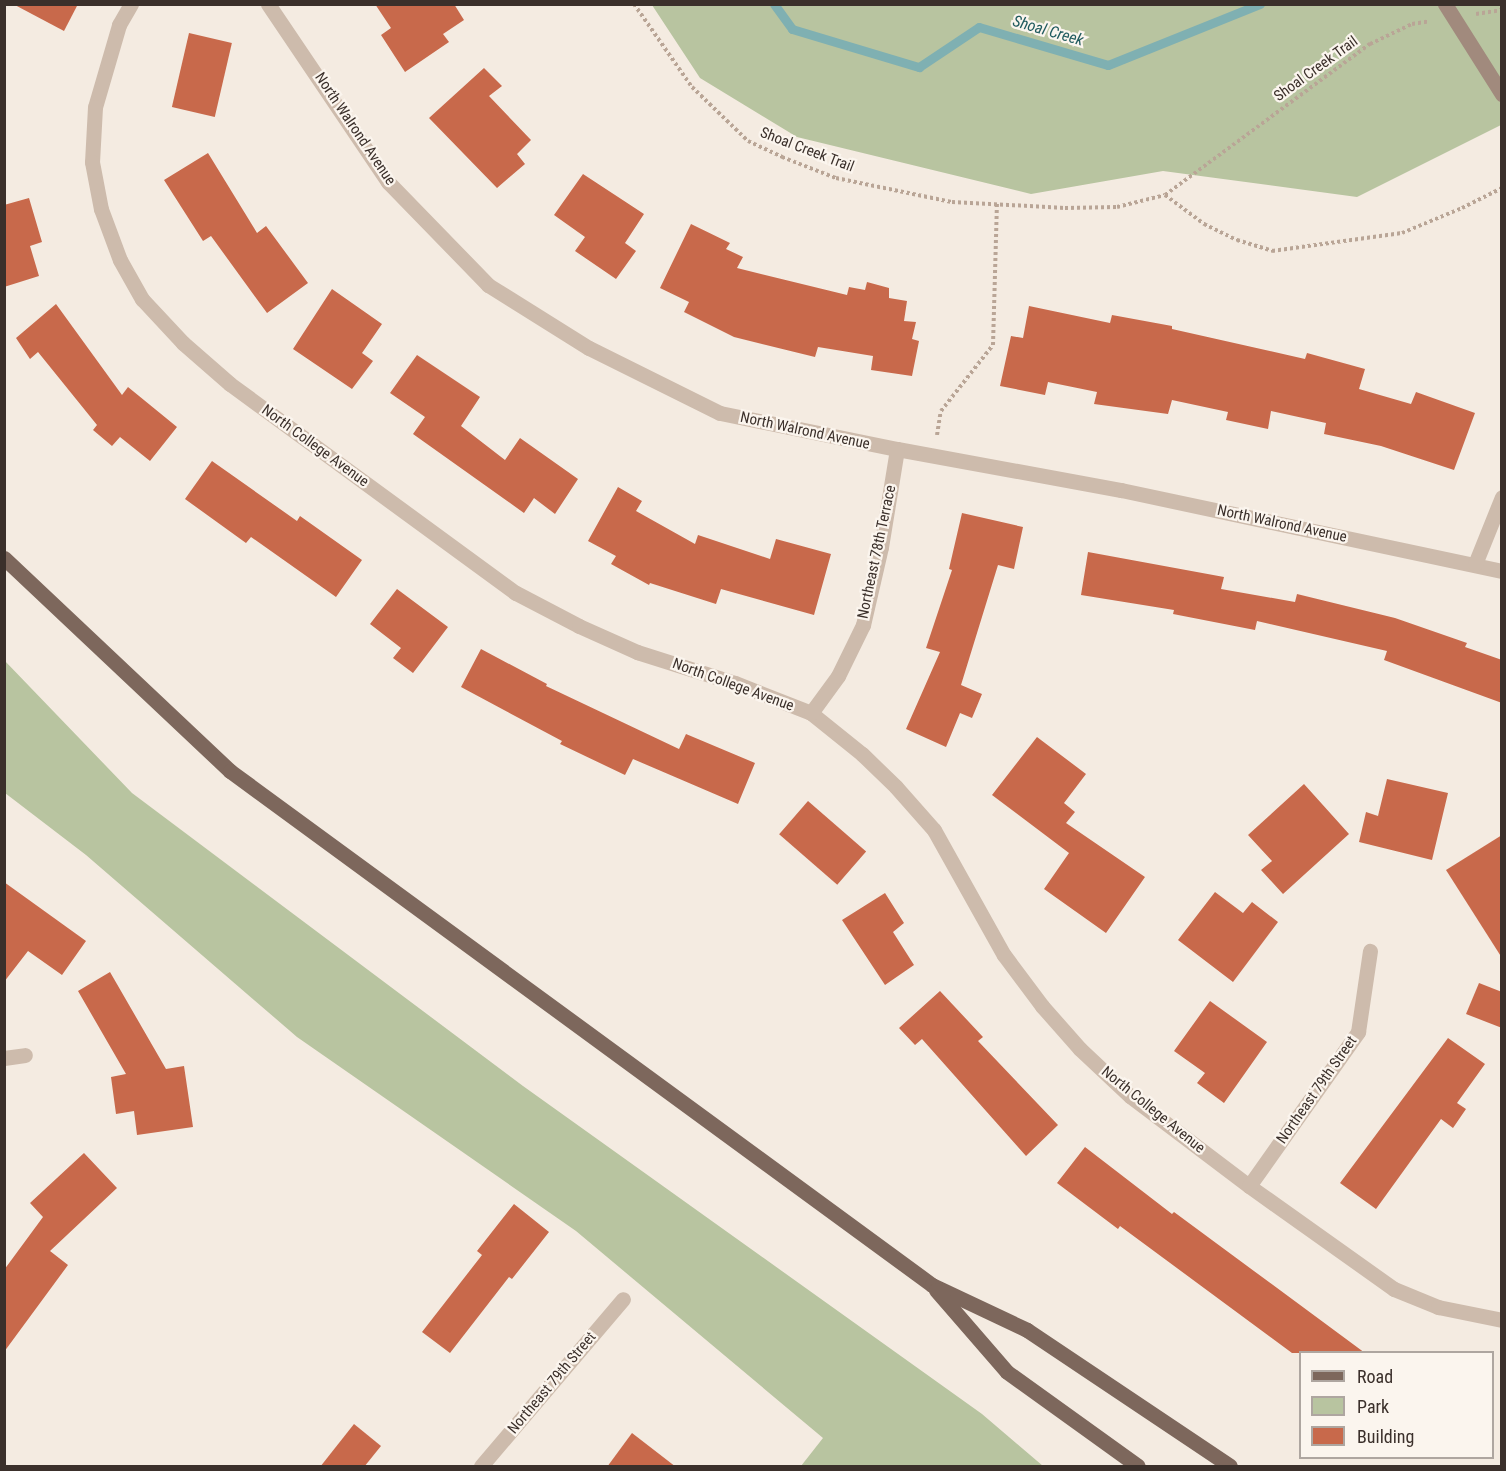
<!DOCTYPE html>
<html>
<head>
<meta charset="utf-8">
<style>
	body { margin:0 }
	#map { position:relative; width:1506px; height:1471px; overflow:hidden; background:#f4ebe1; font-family:"Roboto Condensed",sans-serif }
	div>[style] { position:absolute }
	.green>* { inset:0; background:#b8c4a0 }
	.stream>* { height:9px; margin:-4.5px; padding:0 4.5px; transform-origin:4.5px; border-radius:4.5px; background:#7fb0b2 }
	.building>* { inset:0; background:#c8694b; transform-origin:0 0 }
	.path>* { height:4px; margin-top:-2px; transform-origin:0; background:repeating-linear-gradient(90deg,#b9a596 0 3px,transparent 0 6px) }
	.street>* { height:15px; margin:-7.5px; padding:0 7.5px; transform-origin:7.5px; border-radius:7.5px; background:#cdbbac }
	.primary>* { height:15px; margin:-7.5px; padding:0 7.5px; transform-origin:7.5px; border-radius:7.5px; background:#7d675c }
	.secondary-bridge>* { height:15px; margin:-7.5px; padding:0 7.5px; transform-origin:7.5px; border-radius:7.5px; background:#a18a7d }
	span { translate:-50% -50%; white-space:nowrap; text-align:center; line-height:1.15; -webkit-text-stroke:4.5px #fbf5ee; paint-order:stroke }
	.street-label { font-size:15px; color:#3b302b }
	.water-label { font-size:16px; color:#1f5a5e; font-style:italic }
	.frame { position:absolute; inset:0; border:6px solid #3b302b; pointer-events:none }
	.legend { position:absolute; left:1299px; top:1351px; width:195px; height:108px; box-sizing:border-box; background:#fbf5ee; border:2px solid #aea6a0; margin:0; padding:8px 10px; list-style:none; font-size:18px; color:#3b302b }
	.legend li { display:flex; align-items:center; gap:12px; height:30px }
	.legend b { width:30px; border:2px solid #aea6a0 }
</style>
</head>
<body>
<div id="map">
	<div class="green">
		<i style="clip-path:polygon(652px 5px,1501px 5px,1501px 125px,1357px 197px,1163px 171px,1031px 194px,797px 137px,700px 78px)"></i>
		<i style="clip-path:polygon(4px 660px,132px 793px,523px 1086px,982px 1414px,1043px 1466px,801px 1466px,823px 1438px,576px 1231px,297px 1037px,86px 855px,5px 793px)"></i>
	</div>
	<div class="stream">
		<i style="left:774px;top:4px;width:31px;rotate:54deg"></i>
		<i style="left:792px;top:29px;width:133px;rotate:16.7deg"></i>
		<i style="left:919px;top:67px;width:72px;rotate:-33.7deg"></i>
		<i style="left:979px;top:27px;width:134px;rotate:16.4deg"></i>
		<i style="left:1108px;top:65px;width:164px;rotate:-21.9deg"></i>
	</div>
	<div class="building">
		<i style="clip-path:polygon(13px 4px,78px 4px,64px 31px)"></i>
		<i style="clip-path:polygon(375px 4px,454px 4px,464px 20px,443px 34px,449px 42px,405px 72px,381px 35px,391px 28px)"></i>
		<i style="left:189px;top:33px;width:44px;height:76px;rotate:13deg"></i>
		<i style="clip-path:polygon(484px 68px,502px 86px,489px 96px,531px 140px,517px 154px,525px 164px,497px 188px,429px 118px)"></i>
		<i style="clip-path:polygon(208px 153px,257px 233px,266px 226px,308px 283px,267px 313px,211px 236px,203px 241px,164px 180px)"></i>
		<i style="clip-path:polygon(583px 174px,644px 214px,625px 243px,636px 251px,616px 279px,575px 251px,585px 237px,554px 215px)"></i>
		<i style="clip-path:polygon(29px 198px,42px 242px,30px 246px,39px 276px,4px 287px,4px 205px)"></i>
		<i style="clip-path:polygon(691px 224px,730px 243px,726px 249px,743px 257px,737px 268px,847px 295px,849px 287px,865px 290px,867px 282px,889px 288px,889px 298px,907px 301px,904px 321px,916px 322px,912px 339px,919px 341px,912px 376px,871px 370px,873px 356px,818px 347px,815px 357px,734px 337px,684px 312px,689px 302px,660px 288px)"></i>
		<i style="clip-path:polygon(332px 289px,382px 324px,362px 353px,373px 361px,352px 389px,293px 349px)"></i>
		<i style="clip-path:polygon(56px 304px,122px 395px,128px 387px,177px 427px,150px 461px,120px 437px,112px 446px,93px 430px,97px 425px,38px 352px,30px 359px,16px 338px)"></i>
		<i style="clip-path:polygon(1029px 306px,1110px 323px,1112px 315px,1172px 326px,1172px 329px,1305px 359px,1307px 353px,1365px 369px,1359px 389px,1411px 404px,1416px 392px,1475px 413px,1454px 470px,1381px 446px,1324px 434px,1326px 423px,1271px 411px,1268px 429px,1226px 420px,1228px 412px,1172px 400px,1168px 414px,1094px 404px,1097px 392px,1048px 382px,1045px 395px,1000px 386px,1011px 336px,1023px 338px)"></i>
		<i style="clip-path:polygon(417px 355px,480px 397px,461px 426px,505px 460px,520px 438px,578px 479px,555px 514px,534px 498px,524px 513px,413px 434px,425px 417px,390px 393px)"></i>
		<i style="clip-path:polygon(212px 461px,297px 521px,300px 516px,362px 560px,336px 597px,251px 537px,246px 543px,185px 499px)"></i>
		<i style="clip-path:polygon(618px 487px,642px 501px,636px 511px,695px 544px,698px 535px,770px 559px,776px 539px,831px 554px,814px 615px,721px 589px,716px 604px,650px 583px,649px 585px,611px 564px,616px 556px,588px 541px)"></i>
		<i style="clip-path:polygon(962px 513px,1023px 527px,1014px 569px,998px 565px,961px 685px,982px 694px,972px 718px,960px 713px,946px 747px,906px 729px,940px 652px,926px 648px,952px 570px,949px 569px)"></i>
		<i style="clip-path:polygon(1088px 552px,1224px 577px,1221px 589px,1295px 602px,1297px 594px,1395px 618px,1467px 643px,1465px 647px,1502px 660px,1502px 703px,1384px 660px,1387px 651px,1257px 621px,1255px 630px,1173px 614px,1174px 610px,1081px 595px)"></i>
		<i style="clip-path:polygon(397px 589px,448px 627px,413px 673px,393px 658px,401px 648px,370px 624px)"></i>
		<i style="clip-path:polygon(481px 649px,547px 684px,546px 686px,679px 749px,686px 734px,755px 763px,738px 804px,633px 759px,625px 775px,560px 744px,562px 741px,461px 687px)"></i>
		<i style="clip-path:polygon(1037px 737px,1086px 774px,1064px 803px,1075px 812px,1066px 823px,1145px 877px,1106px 933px,1044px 889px,1069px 853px,992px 795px)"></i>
		<i style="clip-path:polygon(1387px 779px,1448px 793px,1432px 860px,1359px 842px,1366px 812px,1378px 816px)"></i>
		<i style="clip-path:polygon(1304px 784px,1349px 834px,1283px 894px,1261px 870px,1272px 861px,1248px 835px)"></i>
		<i style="left:808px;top:801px;width:77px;height:44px;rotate:41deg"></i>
		<i style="clip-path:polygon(1502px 835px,1502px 958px,1446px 870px)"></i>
		<i style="clip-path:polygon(4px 882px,86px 941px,62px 975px,28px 951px,4px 982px)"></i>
		<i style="clip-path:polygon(1215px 892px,1243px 913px,1252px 902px,1278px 922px,1233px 982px,1178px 940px)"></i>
		<i style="clip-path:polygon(885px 893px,904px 923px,893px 932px,914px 965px,885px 985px,842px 920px)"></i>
		<i style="clip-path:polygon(110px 972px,166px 1069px,184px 1066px,193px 1127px,137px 1135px,134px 1111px,116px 1114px,111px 1077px,126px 1074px,78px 991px)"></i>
		<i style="clip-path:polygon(1479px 983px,1502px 992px,1502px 1028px,1466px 1014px)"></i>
		<i style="clip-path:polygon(940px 991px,983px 1037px,978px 1041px,1058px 1125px,1026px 1156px,922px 1039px,915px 1045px,899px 1028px)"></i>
		<i style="clip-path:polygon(1210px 1001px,1267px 1042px,1224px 1103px,1197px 1083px,1205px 1073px,1174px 1051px)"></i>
		<i style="clip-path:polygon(1448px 1038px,1485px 1064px,1457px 1103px,1466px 1109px,1453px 1128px,1441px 1119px,1376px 1209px,1340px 1183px)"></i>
		<i style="clip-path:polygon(1085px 1147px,1172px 1214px,1174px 1212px,1365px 1353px,1292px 1353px,1120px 1226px,1118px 1229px,1057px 1183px)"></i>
		<i style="clip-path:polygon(84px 1153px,117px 1188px,50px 1251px,68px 1265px,4px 1352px,4px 1270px,43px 1217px,30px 1203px)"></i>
		<i style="clip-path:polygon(514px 1204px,549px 1232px,512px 1279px,509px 1277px,450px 1353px,422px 1332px,482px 1255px,477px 1251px)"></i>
		<i style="clip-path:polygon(354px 1424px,381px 1446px,364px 1467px,320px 1467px)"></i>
		<i style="clip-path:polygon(632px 1433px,676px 1467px,607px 1467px)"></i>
	</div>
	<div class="path">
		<i style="left:634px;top:4px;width:101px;rotate:55.1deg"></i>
		<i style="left:692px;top:87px;width:78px;rotate:44deg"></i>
		<i style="left:748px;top:141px;width:38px;rotate:25deg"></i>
		<i style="left:782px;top:157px;width:58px;rotate:21.3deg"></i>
		<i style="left:836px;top:178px;width:118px;rotate:11.7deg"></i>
		<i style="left:952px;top:202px;width:113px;rotate:3deg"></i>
		<i style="left:1065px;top:208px;width:52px;rotate:-1.1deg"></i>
		<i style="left:1117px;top:207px;width:49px;rotate:-14deg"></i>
		<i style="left:1165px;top:195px;width:255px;rotate:-36.4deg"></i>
		<i style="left:1370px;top:44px;width:47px;rotate:-25.5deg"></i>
		<i style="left:1412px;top:24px;width:18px;rotate:-9deg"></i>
		<i style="left:1476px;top:14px;width:26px;rotate:-9deg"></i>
		<i style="left:1165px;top:195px;width:49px;rotate:36.6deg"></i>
		<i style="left:1204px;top:224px;width:37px;rotate:26deg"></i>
		<i style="left:1237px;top:240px;width:37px;rotate:17deg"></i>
		<i style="left:1272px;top:251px;width:131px;rotate:-7.9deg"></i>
		<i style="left:1402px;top:233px;width:65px;rotate:-22.6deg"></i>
		<i style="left:1462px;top:208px;width:45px;rotate:-26.6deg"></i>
		<i style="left:937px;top:435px;width:24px;rotate:-81deg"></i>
		<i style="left:941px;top:411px;width:84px;rotate:-51.8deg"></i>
		<i style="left:993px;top:345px;width:141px;rotate:-88.4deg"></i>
	</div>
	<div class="street">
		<i style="left:131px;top:4px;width:24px;rotate:120deg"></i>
		<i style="left:119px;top:25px;width:85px;rotate:106.3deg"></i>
		<i style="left:95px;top:107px;width:55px;rotate:93.1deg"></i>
		<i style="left:92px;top:162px;width:48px;rotate:79.2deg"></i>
		<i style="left:101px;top:209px;width:54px;rotate:69.6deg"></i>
		<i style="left:120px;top:260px;width:45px;rotate:60.6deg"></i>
		<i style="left:142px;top:299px;width:60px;rotate:47deg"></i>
		<i style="left:183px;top:343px;width:62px;rotate:41.1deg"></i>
		<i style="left:230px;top:384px;width:354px;rotate:36.2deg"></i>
		<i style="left:516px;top:593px;width:71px;rotate:27.6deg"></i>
		<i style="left:579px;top:626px;width:64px;rotate:24.1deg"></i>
		<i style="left:637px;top:652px;width:103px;rotate:17.6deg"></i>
		<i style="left:735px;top:683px;width:82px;rotate:21.5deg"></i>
		<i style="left:811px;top:713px;width:65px;rotate:38.8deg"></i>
		<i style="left:862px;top:754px;width:47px;rotate:44.1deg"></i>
		<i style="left:896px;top:787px;width:57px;rotate:48.5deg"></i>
		<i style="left:934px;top:830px;width:143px;rotate:60.8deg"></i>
		<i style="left:1004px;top:955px;width:64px;rotate:53.3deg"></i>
		<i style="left:1042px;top:1006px;width:57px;rotate:48.5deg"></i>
		<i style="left:1080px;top:1049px;width:69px;rotate:43.2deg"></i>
		<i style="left:1130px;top:1096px;width:149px;rotate:37.1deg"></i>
		<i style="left:1249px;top:1186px;width:178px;rotate:35.4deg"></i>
		<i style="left:1394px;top:1289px;width:48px;rotate:22.2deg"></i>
		<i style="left:1438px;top:1307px;width:65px;rotate:11.5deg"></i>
		<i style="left:268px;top:4px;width:215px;rotate:56deg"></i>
		<i style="left:388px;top:182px;width:144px;rotate:45.8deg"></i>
		<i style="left:488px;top:285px;width:119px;rotate:32deg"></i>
		<i style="left:589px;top:348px;width:146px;rotate:26.4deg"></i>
		<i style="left:720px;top:413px;width:181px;rotate:11.5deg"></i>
		<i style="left:897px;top:449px;width:228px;rotate:10.4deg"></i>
		<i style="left:1121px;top:490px;width:390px;rotate:12deg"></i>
		<i style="left:1475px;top:564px;width:72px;rotate:-68.1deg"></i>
		<i style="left:811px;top:713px;width:46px;rotate:-53.9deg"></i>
		<i style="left:838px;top:676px;width:57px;rotate:-63.9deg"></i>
		<i style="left:863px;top:625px;width:80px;rotate:-77deg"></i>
		<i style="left:881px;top:547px;width:99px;rotate:-80.7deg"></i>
		<i style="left:4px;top:1058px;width:21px;rotate:-8deg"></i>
		<i style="left:1249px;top:1186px;width:189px;rotate:-54.7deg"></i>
		<i style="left:1358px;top:1032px;width:82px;rotate:-81.6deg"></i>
		<i style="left:481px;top:1466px;width:219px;rotate:-49.6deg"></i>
	</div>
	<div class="primary">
		<i style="left:4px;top:558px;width:311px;rotate:43.3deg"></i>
		<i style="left:230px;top:771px;width:870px;rotate:36.21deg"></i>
		<i style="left:932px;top:1285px;width:105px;rotate:25.3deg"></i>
		<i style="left:1027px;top:1330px;width:244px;rotate:33.8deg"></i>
		<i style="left:936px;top:1290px;width:108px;rotate:49.1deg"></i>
		<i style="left:1007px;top:1372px;width:161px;rotate:35.7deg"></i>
	</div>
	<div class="secondary-bridge">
		<i style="left:1445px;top:4px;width:107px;rotate:57.7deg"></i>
	</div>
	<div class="street-label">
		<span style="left:1316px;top:69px;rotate:-36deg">Shoal Creek Trail</span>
		<span style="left:355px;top:129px;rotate:56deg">North Walrond Avenue</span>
		<span style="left:807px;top:150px;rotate:21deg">Shoal Creek Trail</span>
		<span style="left:805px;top:431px;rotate:12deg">North Walrond Avenue</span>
		<span style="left:315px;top:446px;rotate:36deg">North College Avenue</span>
		<span style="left:1282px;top:524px;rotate:12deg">North Walrond Avenue</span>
		<span style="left:877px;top:552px;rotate:-78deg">Northeast 78th Terrace</span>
		<span style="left:733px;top:685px;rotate:20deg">North College Avenue</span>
		<span style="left:1317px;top:1090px;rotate:-55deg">Northeast 79th Street</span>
		<span style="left:1153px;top:1110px;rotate:39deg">North College Avenue</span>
		<span style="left:552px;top:1383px;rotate:-50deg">Northeast 79th Street</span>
	</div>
	<div class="water-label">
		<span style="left:1048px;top:31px;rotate:16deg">Shoal Creek</span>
	</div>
	<div class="frame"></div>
	<ul class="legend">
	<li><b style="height:8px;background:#7d675c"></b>Road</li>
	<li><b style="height:16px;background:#b8c4a0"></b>Park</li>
	<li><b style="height:16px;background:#c8694b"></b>Building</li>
	</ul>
</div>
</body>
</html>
